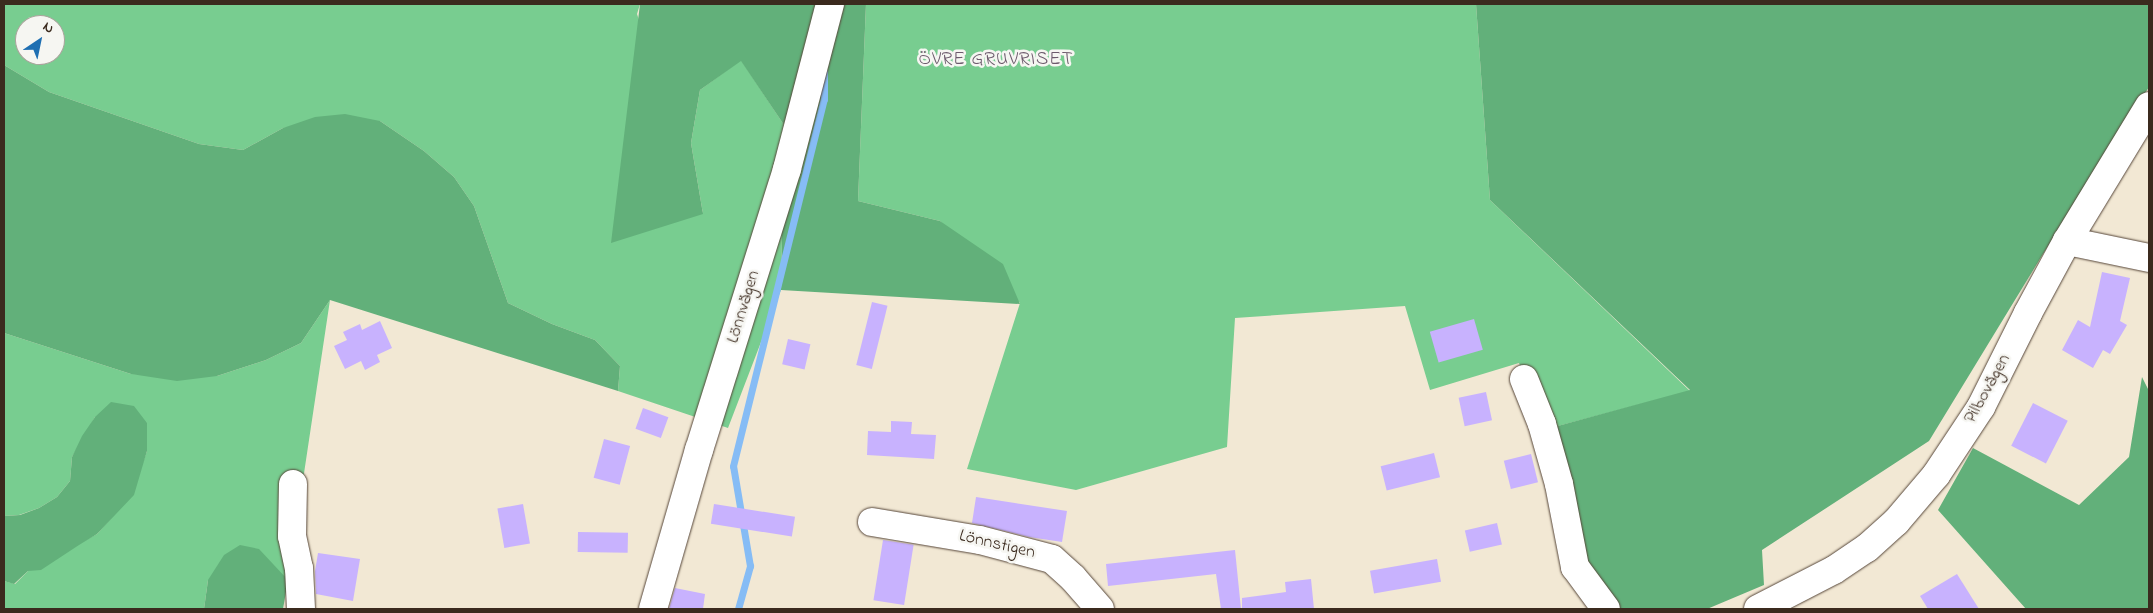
<!DOCTYPE html>
<html>
<head>
<meta charset="utf-8">
<style>
	body { margin:0 }
	#map { position:relative; width:2153px; height:613px; overflow:hidden; background:#f2e8d4; font-family:"Indie Flower",sans-serif }
	div>[style] { position:absolute }
	.green>* { inset:0; background:#78cd90 }
	.forest>* { inset:0; background:#62b07a }
	.stream>* { height:7px; margin:-3.5px; padding:0 3.5px; transform-origin:3.5px; border-radius:3.5px; background:#86bcf5 }
	.building>* { inset:0; background:#c8b2fe; transform-origin:0 0 }
	.roads { filter:drop-shadow(0 0 1px #564639) drop-shadow(0 0 1px #564639) }
	.minor>* { height:28px; margin:-14px; padding:0 14px; transform-origin:14px; border-radius:14px; background:#fff }
	span { translate:-50% -50%; white-space:nowrap; text-align:center; line-height:1.15; -webkit-text-stroke:5px #f6f6f2; paint-order:stroke }
	.street-label { font-size:18px; color:#3b2a1e }
	.neighbourhood-label { font-size:19px; color:#6c5a6c; letter-spacing:1px }
	.frame { position:absolute; inset:0; border:5px solid #3b2a1e; pointer-events:none }
	.north { position:absolute; left:15px; top:15px; width:50px; height:50px; box-sizing:border-box; background:#f6f6f2; border:1px solid #aba49d; border-radius:50%; rotate:34deg; font-size:14px; font-weight:700; line-height:20px; text-align:center; color:#3b2a1e }
	.north::after { content:''; display:block; margin:auto; width:18px; height:22px; background:#1f6fb2; clip-path:polygon(50% 0,100% 100%,50% 72%,0 100%) }
</style>
</head>
<body>
<div id="map">
	<div class="green">
		<i style="clip-path:polygon(evenodd,4px 4px,640px 4px,637px 14px,703px 214px,691px 143px,700px 90px,741px 60px,784px 125px,781px 290px,728px 428px,618px 391px,620px 366px,595px 340px,552px 324px,508px 303px,474px 206px,454px 177px,424px 151px,380px 121px,283px 128px,243px 150px,199px 144px,49px 92px,4px 65px,4px 4px,25px 25px,55px 25px,55px 55px,25px 55px,25px 25px)"></i>
		<i style="clip-path:polygon(866px 4px,1476px 4px,1490px 200px,1690px 391px,1543px 430px,1519px 363px,1430px 390px,1405px 306px,1235px 318px,1227px 447px,1076px 490px,967px 469px,1020px 303px,940px 221px,858px 201px)"></i>
		<i style="clip-path:polygon(330px 300px,288px 580px,208px 580px,204px 609px,4px 609px,4px 581px,15px 584px,28px 571px,97px 534px,115px 514px,140px 471px,147px 451px,147px 423px,95px 417px,72px 457px,70px 481px,57px 497px,39px 508px,19px 515px,4px 516px,4px 333px,131px 374px,217px 376px,266px 360px,301px 343px)"></i>
	</div>
	<div class="forest">
		<i style="clip-path:polygon(640px 4px,866px 4px,858px 201px,940px 221px,1003px 264px,1020px 304px,781px 290px,784px 125px,741px 61px,700px 90px,691px 143px,703px 214px,611px 243px)"></i>
		<i style="clip-path:polygon(1476px 4px,2149px 4px,2149px 87px,2043px 254px,1929px 441px,1762px 550px,1764px 585px,1707px 609px,1600px 609px,1543px 430px,1690px 390px,1490px 200px)"></i>
		<i style="clip-path:polygon(4px 65px,49px 92px,199px 144px,243px 150px,283px 128px,315px 117px,345px 114px,380px 121px,424px 151px,454px 177px,474px 206px,508px 303px,552px 324px,595px 340px,620px 366px,618px 391px,330px 300px,301px 343px,266px 360px,217px 376px,177px 381px,131px 374px,4px 333px)"></i>
		<i style="clip-path:polygon(2142px 377px,2149px 391px,2149px 609px,2026px 609px,1938px 510px,1973px 448px,2079px 505px,2129px 457px)"></i>
		<i style="clip-path:polygon(111px 402px,134px 406px,147px 423px,147px 451px,134px 495px,97px 534px,79px 545px,41px 570px,28px 571px,14px 584px,4px 581px,4px 516px,20px 515px,39px 508px,57px 497px,70px 481px,72px 457px,82px 436px,95px 417px)"></i>
		<i style="clip-path:polygon(240px 545px,259px 549px,288px 580px,283px 609px,204px 609px,208px 580px,224px 555px)"></i>
	</div>
	<div class="stream">
		<i style="left:738px;top:609px;width:45px;rotate:-74.4deg"></i>
		<i style="left:750px;top:566px;width:101px;rotate:-99.6deg"></i>
		<i style="left:733px;top:466px;width:378px;rotate:-76.1deg"></i>
		<i style="left:824px;top:99px;width:27px;rotate:-90deg"></i>
	</div>
	<div class="building">
		<i style="clip-path:polygon(2102px 272px,2130px 278px,2120px 321px,2127px 325px,2110px 354px,2103px 350px,2093px 368px,2062px 350px,2078px 320px,2090px 327px)"></i>
		<i style="left:872px;top:302px;width:16px;height:65px;rotate:14deg"></i>
		<i style="left:1474px;top:319px;width:32px;height:46px;rotate:74deg"></i>
		<i style="clip-path:polygon(380px 321px,392px 348px,377px 355px,380px 362px,365px 370px,361px 361px,345px 369px,334px 346px,347px 340px,343px 332px,360px 324px,362px 330px)"></i>
		<i style="left:788px;top:339px;width:23px;height:26px;rotate:13deg"></i>
		<i style="left:1486px;top:392px;width:29px;height:28px;rotate:78deg"></i>
		<i style="left:2033px;top:403px;width:39px;height:48px;rotate:27deg"></i>
		<i style="left:643px;top:408px;width:27px;height:22px;rotate:20deg"></i>
		<i style="clip-path:polygon(891px 421px,912px 422px,911px 434px,936px 435px,934px 459px,867px 455px,868px 431px,891px 432px)"></i>
		<i style="left:604px;top:439px;width:27px;height:40px;rotate:15deg"></i>
		<i style="left:1434px;top:453px;width:25px;height:55px;rotate:76deg"></i>
		<i style="left:1531px;top:454px;width:29px;height:28px;rotate:76deg"></i>
		<i style="clip-path:polygon(976px 497px,1067px 511px,1062px 542px,1029px 537px,972px 523px)"></i>
		<i style="left:523px;top:504px;width:40px;height:26px;rotate:80deg"></i>
		<i style="left:714px;top:504px;width:82px;height:20px;rotate:9deg"></i>
		<i style="left:1497px;top:523px;width:22px;height:33px;rotate:77deg"></i>
		<i style="left:578px;top:532px;width:50px;height:20px;rotate:1deg"></i>
		<i style="left:883px;top:540px;width:31px;height:61px;rotate:9deg"></i>
		<i style="clip-path:polygon(1235px 550px,1241px 609px,1221px 609px,1216px 574px,1108px 586px,1106px 564px)"></i>
		<i style="clip-path:polygon(318px 553px,360px 559px,353px 601px,316px 594px,315px 571px)"></i>
		<i style="left:1437px;top:559px;width:23px;height:68px;rotate:80deg"></i>
		<i style="clip-path:polygon(1957px 574px,1979px 609px,1928px 609px,1920px 596px)"></i>
		<i style="clip-path:polygon(1311px 579px,1314px 609px,1242px 609px,1242px 598px,1286px 592px,1285px 582px)"></i>
		<i style="clip-path:polygon(675px 588px,705px 594px,703px 609px,669px 609px)"></i>
	</div>
	<div class="roads">
		<div class="minor">
			<i style="left:2067px;top:241px;width:84px;rotate:11.7deg"></i>
			<i style="left:1524px;top:379px;width:48px;rotate:68.2deg"></i>
			<i style="left:1542px;top:424px;width:62px;rotate:74.2deg"></i>
			<i style="left:1559px;top:484px;width:85px;rotate:79.1deg"></i>
			<i style="left:1575px;top:567px;width:52px;rotate:53.6deg"></i>
			<i style="left:293px;top:484px;width:52px;rotate:91.1deg"></i>
			<i style="left:292px;top:536px;width:33px;rotate:78deg"></i>
			<i style="left:299px;top:568px;width:41px;rotate:87.2deg"></i>
			<i style="left:872px;top:522px;width:109px;rotate:9.5deg"></i>
			<i style="left:980px;top:540px;width:74px;rotate:14.8deg"></i>
			<i style="left:1052px;top:559px;width:28px;rotate:42deg"></i>
			<i style="left:1073px;top:578px;width:41px;rotate:48.9deg"></i>
			<i style="left:653px;top:609px;width:166px;rotate:-73.9deg"></i>
			<i style="left:699px;top:450px;width:294px;rotate:-72.6deg"></i>
			<i style="left:787px;top:169px;width:171px;rotate:-75.4deg"></i>
			<i style="left:1758px;top:609px;width:85px;rotate:-27.2deg"></i>
			<i style="left:1834px;top:570px;width:40px;rotate:-34deg"></i>
			<i style="left:1867px;top:548px;width:39px;rotate:-42deg"></i>
			<i style="left:1896px;top:522px;width:62px;rotate:-49.6deg"></i>
			<i style="left:1936px;top:475px;width:82px;rotate:-56.5deg"></i>
			<i style="left:1981px;top:407px;width:105px;rotate:-63.4deg"></i>
			<i style="left:2028px;top:313px;width:82px;rotate:-61.6deg"></i>
			<i style="left:2067px;top:241px;width:158px;rotate:-58.7deg"></i>
		</div>
	</div>
	<div class="street-label">
		<span style="left:744px;top:307px;rotate:-73deg">Lönnvägen</span>
		<span style="left:1988px;top:389px;rotate:-61deg">Pilbovägen</span>
		<span style="left:997px;top:545px;rotate:13deg">Lönnstigen</span>
	</div>
	<div class="neighbourhood-label">
		<span style="left:996px;top:60px">ÖVRE GRUVRISET</span>
	</div>
	<div class="frame"></div>
	<div class="north">N</div>
</div>
</body>
</html>
